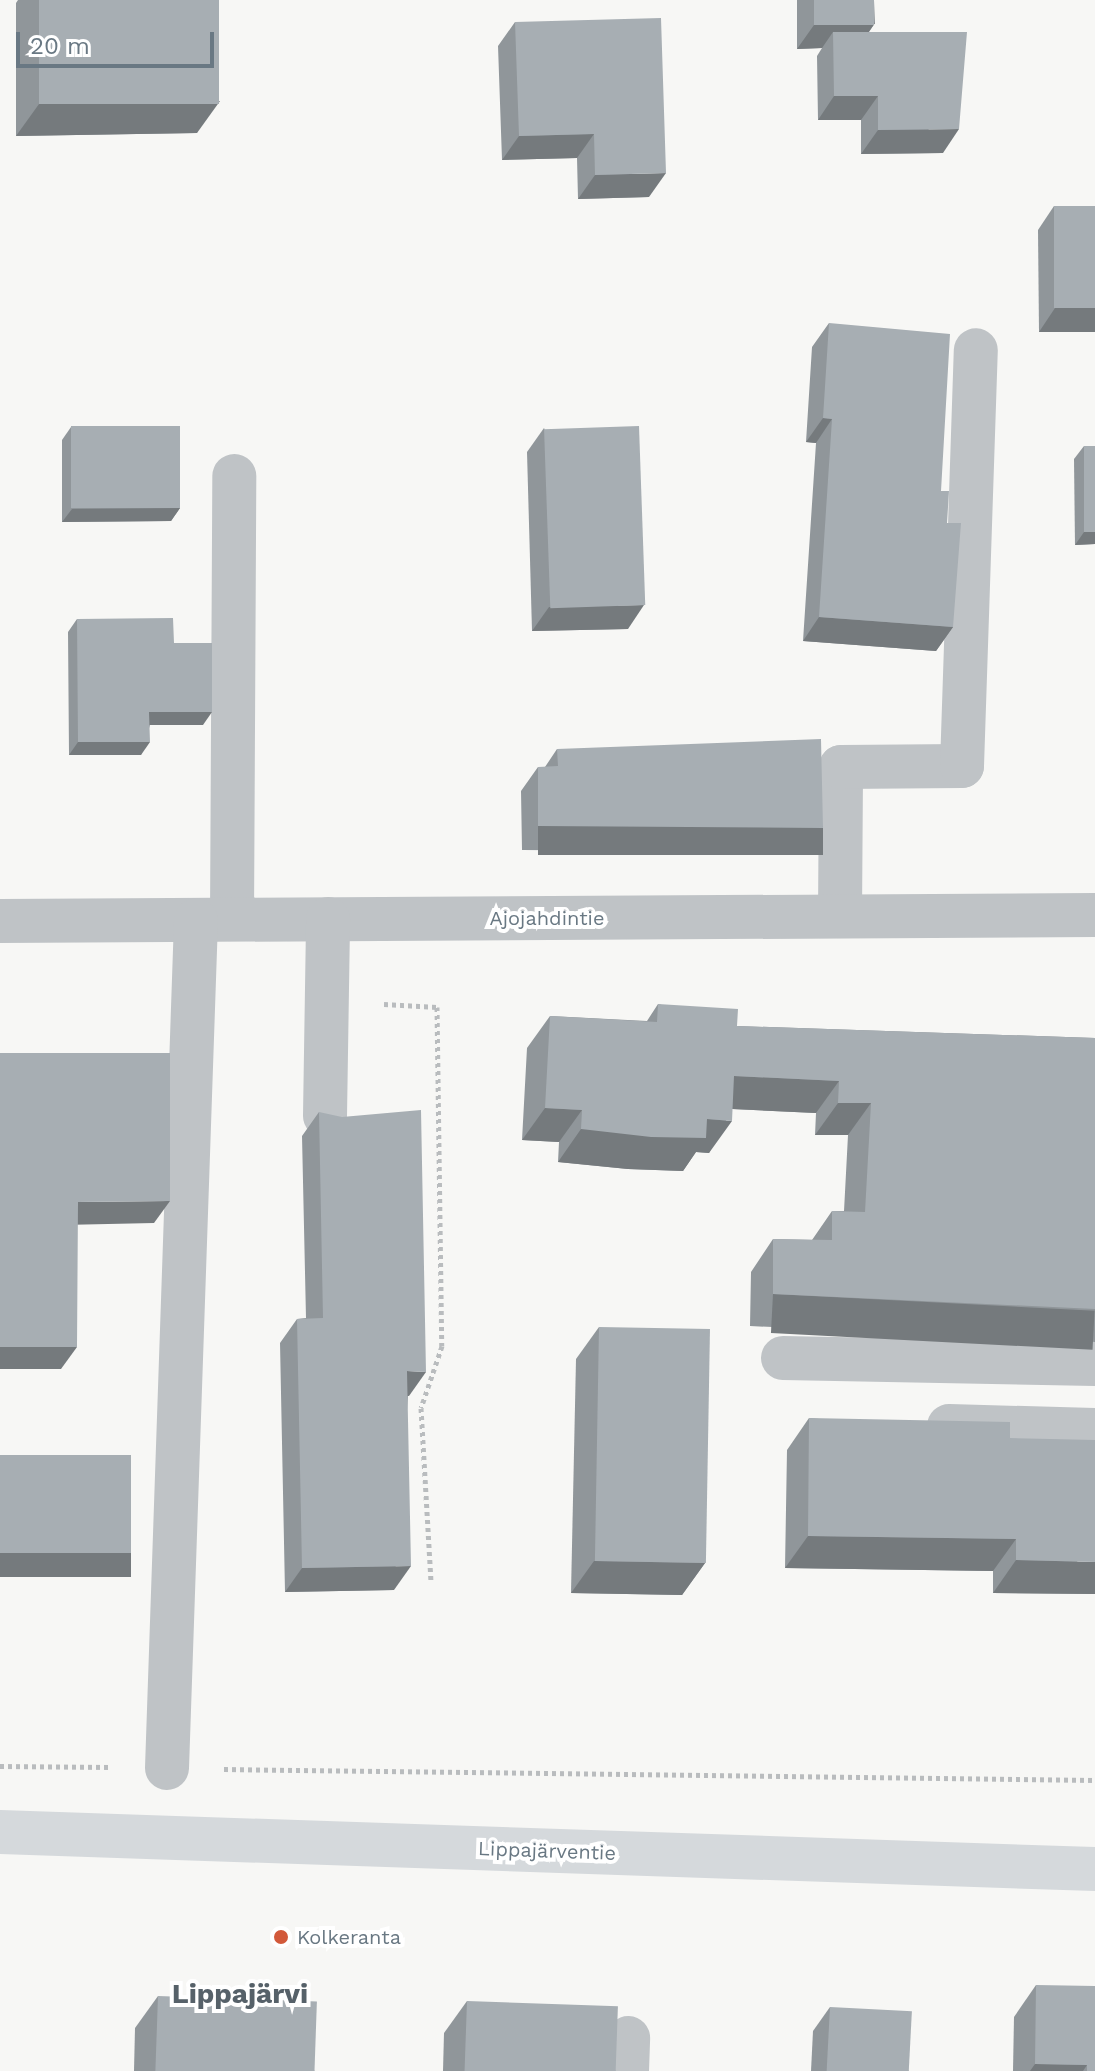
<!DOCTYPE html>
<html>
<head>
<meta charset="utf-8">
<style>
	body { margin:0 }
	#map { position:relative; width:1095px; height:2071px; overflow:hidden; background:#f7f7f5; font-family:"Work Sans",sans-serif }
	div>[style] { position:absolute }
	.path>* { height:5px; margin-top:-2.5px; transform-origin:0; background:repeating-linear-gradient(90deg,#b9bcbe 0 4px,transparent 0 8px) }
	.minor>* { height:44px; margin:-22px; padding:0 22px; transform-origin:22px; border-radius:22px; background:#bfc3c6 }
	.major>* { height:44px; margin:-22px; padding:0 22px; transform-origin:22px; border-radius:22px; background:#d5d9dc }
	.wall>* { inset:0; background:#90969a }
	.shaded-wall>* { inset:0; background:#757a7d; transform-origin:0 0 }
	.building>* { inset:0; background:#a7aeb3; transform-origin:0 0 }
	.dots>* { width:22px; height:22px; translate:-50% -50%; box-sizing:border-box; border:4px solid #fff; border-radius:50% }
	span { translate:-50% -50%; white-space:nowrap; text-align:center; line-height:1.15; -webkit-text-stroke:8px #fff; paint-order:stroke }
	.street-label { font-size:20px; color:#697883 }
	.poi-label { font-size:20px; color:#697883 }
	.left { translate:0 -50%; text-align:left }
	.district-label { font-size:28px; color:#566169; font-weight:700 }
	.scale { position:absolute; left:16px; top:32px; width:198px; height:36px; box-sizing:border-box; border:4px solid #697883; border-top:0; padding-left:10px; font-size:24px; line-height:28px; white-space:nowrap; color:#697883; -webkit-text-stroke:6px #fff; paint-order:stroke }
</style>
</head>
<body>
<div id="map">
	<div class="path">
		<i style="left:384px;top:1004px;width:53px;rotate:3.2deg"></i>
		<i style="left:437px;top:1007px;width:339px;rotate:89.2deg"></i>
		<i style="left:442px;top:1346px;width:65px;rotate:108.7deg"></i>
		<i style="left:421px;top:1408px;width:172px;rotate:86.7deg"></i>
		<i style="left:0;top:1766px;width:110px;rotate:0.5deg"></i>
		<i style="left:224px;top:1769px;width:871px;rotate:0.72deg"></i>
	</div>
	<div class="minor">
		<i style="left:840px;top:916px;width:149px;rotate:-89.6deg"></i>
		<i style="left:841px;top:767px;width:121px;rotate:-0.5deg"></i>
		<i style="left:962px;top:766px;width:416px;rotate:-88.1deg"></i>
		<i style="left:232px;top:919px;width:443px;rotate:-89.7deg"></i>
		<i style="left:0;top:921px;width:1095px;rotate:-0.31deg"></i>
		<i style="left:325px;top:1116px;width:197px;rotate:-89.1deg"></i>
		<i style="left:783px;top:1358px;width:312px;rotate:1.1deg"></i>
		<i style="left:949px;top:1426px;width:146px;rotate:1.6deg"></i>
		<i style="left:167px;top:1768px;width:848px;rotate:-88.04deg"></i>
		<i style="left:627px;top:2071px;width:33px;rotate:-88deg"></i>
	</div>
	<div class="major">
		<i style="left:0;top:1832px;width:1096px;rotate:1.94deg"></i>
	</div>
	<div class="wall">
		<i style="clip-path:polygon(18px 0,219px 0,197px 133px,16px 136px,16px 3px)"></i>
		<i style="clip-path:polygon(797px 0,874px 0,875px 23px,869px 32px,943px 153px,861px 154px,861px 120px,818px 120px,817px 56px,822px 48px,797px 49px)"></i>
		<i style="clip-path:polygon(515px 22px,649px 197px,578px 199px,577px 158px,502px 160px,498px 46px)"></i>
		<i style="clip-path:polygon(1054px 206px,1095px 206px,1095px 332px,1039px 332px,1038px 230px)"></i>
		<i style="clip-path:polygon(829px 323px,941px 491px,947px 523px,953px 627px,936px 651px,803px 641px,816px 443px,806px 442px,812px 347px)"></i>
		<i style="clip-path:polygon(71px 427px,180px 508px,171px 521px,62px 522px,62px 440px)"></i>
		<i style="clip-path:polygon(544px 428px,628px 629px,532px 631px,527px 452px)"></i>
		<i style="clip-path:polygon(1084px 446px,1095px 446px,1095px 544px,1075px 545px,1074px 459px)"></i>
		<i style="clip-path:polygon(77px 619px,174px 643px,203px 725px,150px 725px,141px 755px,69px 755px,68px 632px)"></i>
		<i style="clip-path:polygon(557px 749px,806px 852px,522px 850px,521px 791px,538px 767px,545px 767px)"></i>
		<i style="clip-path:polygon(658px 1004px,737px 1026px,1095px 1038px,1095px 1342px,750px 1326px,751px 1272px,773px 1239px,812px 1240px,832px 1211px,844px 1211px,848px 1135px,815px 1135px,816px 1113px,732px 1109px,709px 1153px,696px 1152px,683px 1171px,628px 1169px,558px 1162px,559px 1142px,522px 1140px,527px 1048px,550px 1016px,647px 1021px)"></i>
		<i style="clip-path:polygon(319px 1112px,409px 1396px,408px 1396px,394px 1590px,285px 1592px,280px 1343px,297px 1319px,306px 1318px,302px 1136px)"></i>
		<i style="clip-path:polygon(599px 1327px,705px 1563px,682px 1595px,571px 1593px,576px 1359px)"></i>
		<i style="clip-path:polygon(809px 1418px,1010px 1438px,1095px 1594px,993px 1593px,993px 1571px,785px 1568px,787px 1450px)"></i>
		<i style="clip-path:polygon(1036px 1985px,1095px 2071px,1013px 2071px,1014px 2017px)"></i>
		<i style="clip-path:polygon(158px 1996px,315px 2071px,134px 2071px,135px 2028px)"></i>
		<i style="clip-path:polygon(467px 2001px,616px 2071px,443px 2071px,444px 2033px)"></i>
		<i style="clip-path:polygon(830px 2007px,909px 2071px,811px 2071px,813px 2031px)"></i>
	</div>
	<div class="shaded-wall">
		<i style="clip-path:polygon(875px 23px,858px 47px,833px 32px,822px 48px,797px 49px,814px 25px)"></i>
		<i style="clip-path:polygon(834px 96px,878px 96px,861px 120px,818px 120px)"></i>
		<i style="clip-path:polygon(220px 101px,197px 133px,16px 136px,39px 104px)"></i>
		<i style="clip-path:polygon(959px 129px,943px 153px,861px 154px,878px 130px)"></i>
		<i style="clip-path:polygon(594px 134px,577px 158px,502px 160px,519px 136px)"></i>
		<i style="clip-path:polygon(666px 173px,649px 197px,578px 199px,595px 175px)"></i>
		<i style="clip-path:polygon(1055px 308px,1095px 308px,1095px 332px,1039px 332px)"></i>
		<i style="clip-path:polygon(823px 418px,832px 419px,816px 443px,806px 442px)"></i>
		<i style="clip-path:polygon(180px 508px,171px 521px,62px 522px,72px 509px)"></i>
		<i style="clip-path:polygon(1084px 532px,1095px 532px,1095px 544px,1075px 545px)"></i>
		<i style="clip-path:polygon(644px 605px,628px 629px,532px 631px,549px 607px)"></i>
		<i style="clip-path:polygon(819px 617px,953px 627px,936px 651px,803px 641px)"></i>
		<i style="clip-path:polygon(149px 712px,212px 712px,203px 725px,140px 725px)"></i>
		<i style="clip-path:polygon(78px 742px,150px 742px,141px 755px,69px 755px)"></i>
		<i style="left:538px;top:826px;width:285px;height:29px"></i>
		<i style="clip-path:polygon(734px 1076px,839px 1081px,816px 1113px,712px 1108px)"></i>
		<i style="clip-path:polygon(838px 1103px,871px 1103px,848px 1135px,815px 1135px)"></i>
		<i style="clip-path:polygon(545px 1108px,582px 1110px,559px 1142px,522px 1140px)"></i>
		<i style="clip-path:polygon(707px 1119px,732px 1121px,709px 1153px,696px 1152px,683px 1171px,628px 1169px,558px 1162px,581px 1129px)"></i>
		<i style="clip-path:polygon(170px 1201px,154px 1223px,62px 1225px,78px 1202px)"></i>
		<i style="left:773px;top:1294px;width:322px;height:39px;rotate:3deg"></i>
		<i style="clip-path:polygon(0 1347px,77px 1347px,61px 1369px,0 1369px)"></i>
		<i style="clip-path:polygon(407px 1371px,426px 1372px,409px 1396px,390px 1395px)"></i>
		<i style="clip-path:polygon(808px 1536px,1016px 1539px,993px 1571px,785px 1568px)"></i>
		<i style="left:0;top:1553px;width:131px;height:24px"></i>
		<i style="clip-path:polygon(1016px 1560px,1095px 1562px,1095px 1594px,993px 1593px)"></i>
		<i style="clip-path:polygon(594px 1561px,705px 1563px,682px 1595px,571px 1593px)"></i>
		<i style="clip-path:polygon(411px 1566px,394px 1590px,285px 1592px,302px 1568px)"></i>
		<i style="clip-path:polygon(1035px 2064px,1087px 2065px,1083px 2071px,1030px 2071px)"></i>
	</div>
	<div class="building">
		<i style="left:39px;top:0;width:180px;height:104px"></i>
		<i style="left:814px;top:0;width:60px;height:25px"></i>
		<i style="clip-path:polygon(661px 18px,666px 173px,595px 175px,594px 134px,519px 136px,515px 22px)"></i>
		<i style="clip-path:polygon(833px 32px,967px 32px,959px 129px,878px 130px,878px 96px,834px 96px)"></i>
		<i style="left:1054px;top:206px;width:41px;height:102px"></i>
		<i style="clip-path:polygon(829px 323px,950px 334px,941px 491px,949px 491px,947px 523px,961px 523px,953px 627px,819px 617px,832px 419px,823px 418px)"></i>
		<i style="left:180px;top:426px;width:82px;height:109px;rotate:90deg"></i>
		<i style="left:639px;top:426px;width:179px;height:95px;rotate:88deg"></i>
		<i style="left:1084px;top:446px;width:11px;height:86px"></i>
		<i style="clip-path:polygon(173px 618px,174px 643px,212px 643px,212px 712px,149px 712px,150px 742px,78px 742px,77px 619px)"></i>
		<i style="clip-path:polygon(821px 739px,823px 828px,538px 826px,538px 767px,558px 766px,557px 749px)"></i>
		<i style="clip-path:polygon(658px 1004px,738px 1009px,737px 1026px,1095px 1038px,1095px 1309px,773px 1294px,773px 1239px,832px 1240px,832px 1211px,865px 1212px,871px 1103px,838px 1103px,839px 1081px,734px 1076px,732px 1121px,707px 1119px,706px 1138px,651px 1137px,581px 1129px,582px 1110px,545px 1108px,550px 1016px,657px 1022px)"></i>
		<i style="clip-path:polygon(0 1053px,170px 1053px,170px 1201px,78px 1202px,77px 1347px,0 1347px)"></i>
		<i style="clip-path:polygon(421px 1110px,426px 1372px,407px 1371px,411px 1566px,302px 1568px,297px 1319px,323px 1318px,319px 1112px,342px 1117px)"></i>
		<i style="left:599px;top:1327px;width:111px;height:234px;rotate:1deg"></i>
		<i style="clip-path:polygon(809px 1418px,1010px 1422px,1010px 1438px,1095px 1440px,1095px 1562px,1016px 1560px,1016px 1539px,808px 1536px)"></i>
		<i style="left:0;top:1455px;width:131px;height:98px"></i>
		<i style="clip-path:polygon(1036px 1985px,1095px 1986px,1095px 2071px,1087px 2071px,1087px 2065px,1035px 2064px)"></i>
		<i style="left:158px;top:1996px;width:159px;height:75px;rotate:2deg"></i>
		<i style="left:467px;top:2001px;width:151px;height:70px;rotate:2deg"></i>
		<i style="left:830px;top:2007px;width:82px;height:64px;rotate:3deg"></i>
	</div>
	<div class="dots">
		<i style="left:281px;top:1937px;background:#d2593a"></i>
	</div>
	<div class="street-label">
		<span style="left:547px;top:918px">Ajojahdintie</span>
		<span style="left:547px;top:1851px;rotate:2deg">Lippajärventie</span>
	</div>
	<div class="poi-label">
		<span class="left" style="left:297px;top:1937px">Kolkeranta</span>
	</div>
	<div class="district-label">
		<span style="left:240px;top:1994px">Lippajärvi</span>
	</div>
	<div class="scale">20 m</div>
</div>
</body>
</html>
